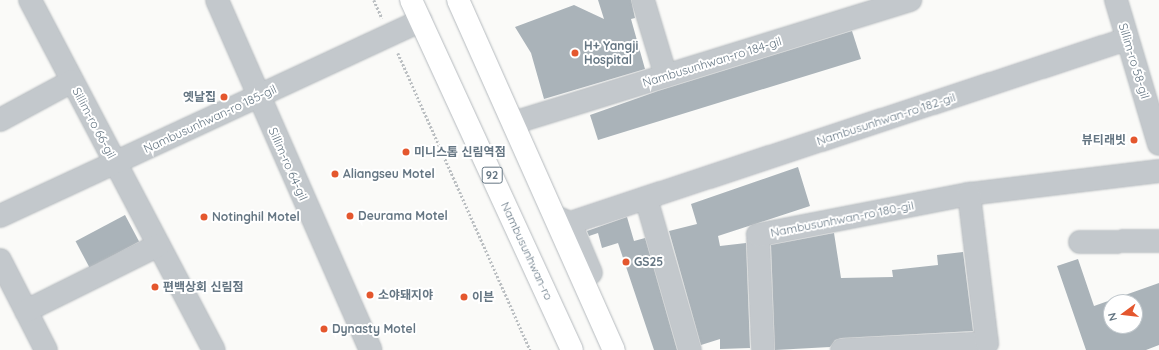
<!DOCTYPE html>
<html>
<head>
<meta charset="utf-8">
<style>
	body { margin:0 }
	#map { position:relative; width:1159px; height:350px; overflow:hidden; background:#fafaf8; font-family:Quicksand,"Noto Sans KR",sans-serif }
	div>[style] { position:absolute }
	.building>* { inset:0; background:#aab3b9; transform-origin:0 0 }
	.path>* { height:2.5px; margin-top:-1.25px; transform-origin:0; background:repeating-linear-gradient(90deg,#bbbfc2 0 2px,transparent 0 4px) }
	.roads { filter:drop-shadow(0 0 1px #b5babe) drop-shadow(0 0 1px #b5babe) }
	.minor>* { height:22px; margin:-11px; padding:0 11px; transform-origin:11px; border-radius:11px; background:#c3c8cc }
	.major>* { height:22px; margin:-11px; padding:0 11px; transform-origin:11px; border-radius:11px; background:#fff }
	.dots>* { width:11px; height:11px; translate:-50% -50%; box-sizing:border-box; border:2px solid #fff; border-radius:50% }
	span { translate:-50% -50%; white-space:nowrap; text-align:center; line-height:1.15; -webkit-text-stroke:4px #fff; paint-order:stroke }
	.shield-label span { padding:1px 3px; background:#fff; border:1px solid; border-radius:3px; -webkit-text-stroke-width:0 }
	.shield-label { font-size:11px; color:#657683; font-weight:700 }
	.poi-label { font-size:12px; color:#657683; font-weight:700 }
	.left { translate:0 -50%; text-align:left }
	.right { translate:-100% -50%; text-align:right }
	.street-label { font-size:12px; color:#657683 }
	.north { position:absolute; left:1103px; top:294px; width:40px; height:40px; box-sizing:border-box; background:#fff; border:1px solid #c1c8cd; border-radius:50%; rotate:255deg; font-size:11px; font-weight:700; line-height:16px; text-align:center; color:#657683 }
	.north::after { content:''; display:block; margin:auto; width:14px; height:18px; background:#e4572e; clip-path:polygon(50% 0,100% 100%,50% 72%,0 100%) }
</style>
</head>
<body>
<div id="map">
	<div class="building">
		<i style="clip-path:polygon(598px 0,631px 0,635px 18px,631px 19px,645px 69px,544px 99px,531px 53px,515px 27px,574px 5px,604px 19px)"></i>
		<i style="clip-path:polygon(852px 31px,861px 59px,598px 140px,590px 115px,658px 91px)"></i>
		<i style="clip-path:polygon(798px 167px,810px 206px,718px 236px,720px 246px,746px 243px,750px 348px,720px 349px,720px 339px,701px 345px,669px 231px,697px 224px,691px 204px)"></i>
		<i style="left:125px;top:215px;width:30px;height:56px;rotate:62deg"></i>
		<i style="clip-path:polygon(627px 217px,634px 241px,645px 238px,677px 350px,654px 350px,618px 243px,602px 248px,598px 233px,589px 236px,587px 231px)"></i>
		<i style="clip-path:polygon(834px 233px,841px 278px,893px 277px,892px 270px,938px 265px,937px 255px,963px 252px,973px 331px,841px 338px,835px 340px,830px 347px,775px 350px,771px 245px)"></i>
		<i style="clip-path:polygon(evenodd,1078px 259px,1094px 306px,1159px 283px,1159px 345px,1146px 350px,1086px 350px,1057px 266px,1078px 259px,1111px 302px,1135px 302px,1135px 326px,1111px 326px,1111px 302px)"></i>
	</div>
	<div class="path">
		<i style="left:374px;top:0;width:20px;rotate:66deg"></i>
		<i style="left:398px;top:53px;width:325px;rotate:66deg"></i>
	</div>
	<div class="roads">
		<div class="minor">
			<i style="left:30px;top:0;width:395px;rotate:62.3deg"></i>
			<i style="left:217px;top:0;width:382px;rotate:66.3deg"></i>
			<i style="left:643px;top:0;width:79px;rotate:73.2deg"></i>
			<i style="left:1116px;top:0;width:150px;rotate:73.4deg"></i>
			<i style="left:0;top:120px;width:82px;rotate:-28.4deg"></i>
			<i style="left:513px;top:123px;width:416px;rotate:-17.2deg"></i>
			<i style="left:646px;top:198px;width:158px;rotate:73.9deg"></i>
			<i style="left:0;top:216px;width:464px;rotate:-24.9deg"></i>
			<i style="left:558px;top:218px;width:13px;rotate:23deg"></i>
			<i style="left:570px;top:223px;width:54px;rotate:67.2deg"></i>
			<i style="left:570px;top:223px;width:587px;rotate:-18.28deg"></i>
			<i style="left:1080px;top:242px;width:79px;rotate:-0.7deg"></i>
			<i style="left:0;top:260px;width:101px;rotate:62.9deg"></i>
			<i style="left:26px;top:311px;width:148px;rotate:-26.4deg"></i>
			<i style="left:763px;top:350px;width:115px;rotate:-92.5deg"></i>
			<i style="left:758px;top:235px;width:215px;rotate:-11deg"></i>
			<i style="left:969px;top:194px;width:191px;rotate:-6.9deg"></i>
			<i style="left:842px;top:350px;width:145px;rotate:-2.8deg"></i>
			<i style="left:987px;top:343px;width:150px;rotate:-96.9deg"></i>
		</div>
		<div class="major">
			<i style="left:411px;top:0;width:385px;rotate:65.3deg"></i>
			<i style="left:458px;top:0;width:383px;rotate:66deg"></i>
		</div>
	</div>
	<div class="dots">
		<i style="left:575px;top:53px;background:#e4572e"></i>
		<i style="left:224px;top:97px;background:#e4572e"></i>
		<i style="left:1134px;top:140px;background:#e4572e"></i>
		<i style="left:406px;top:152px;background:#e4572e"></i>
		<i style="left:335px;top:174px;background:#e4572e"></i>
		<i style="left:350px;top:216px;background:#e4572e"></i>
		<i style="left:204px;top:217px;background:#e4572e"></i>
		<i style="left:626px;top:262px;background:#e4572e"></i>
		<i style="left:155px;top:287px;background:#e4572e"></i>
		<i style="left:370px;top:295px;background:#e4572e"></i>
		<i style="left:464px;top:297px;background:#e4572e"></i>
		<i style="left:324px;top:329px;background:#e4572e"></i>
	</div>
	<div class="shield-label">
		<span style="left:492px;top:175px">92</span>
	</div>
	<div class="poi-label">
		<span class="left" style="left:584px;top:53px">H+ Yangji<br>Hospital</span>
		<span class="right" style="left:216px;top:97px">옛날집</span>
		<span class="right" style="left:1126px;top:140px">뷰티래빗</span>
		<span class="left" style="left:414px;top:152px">미니스톱 신림역점</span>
		<span class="left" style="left:343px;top:174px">Aliangseu Motel</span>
		<span class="left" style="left:358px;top:216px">Deurama Motel</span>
		<span class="left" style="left:212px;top:217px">Notinghil Motel</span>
		<span class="left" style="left:634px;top:262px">GS25</span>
		<span class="left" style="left:163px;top:287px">편백상회 신림점</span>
		<span class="left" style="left:378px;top:295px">소야돼지야</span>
		<span class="left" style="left:472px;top:297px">이븐</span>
		<span class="left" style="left:332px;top:329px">Dynasty Motel</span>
	</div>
	<div class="street-label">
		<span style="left:1134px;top:61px;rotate:73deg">Sillim-ro 58-gil</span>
		<span style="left:712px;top:62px;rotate:-17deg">Nambusunhwan-ro 184-gil</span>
		<span style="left:210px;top:119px;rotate:-25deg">Nambusunhwan-ro 185-gil</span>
		<span style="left:886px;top:119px;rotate:-18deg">Nambusunhwan-ro 182-gil</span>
		<span style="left:94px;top:123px;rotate:62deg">Sillim-ro 66-gil</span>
		<span style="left:288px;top:164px;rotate:66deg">Sillim-ro 64-gil</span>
		<span style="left:842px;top:219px;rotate:-11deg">Nambusunhwan-ro 180-gil</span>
		<span style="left:527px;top:251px;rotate:65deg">Nambusunhwan-ro</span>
	</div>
	<div class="north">N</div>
</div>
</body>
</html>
